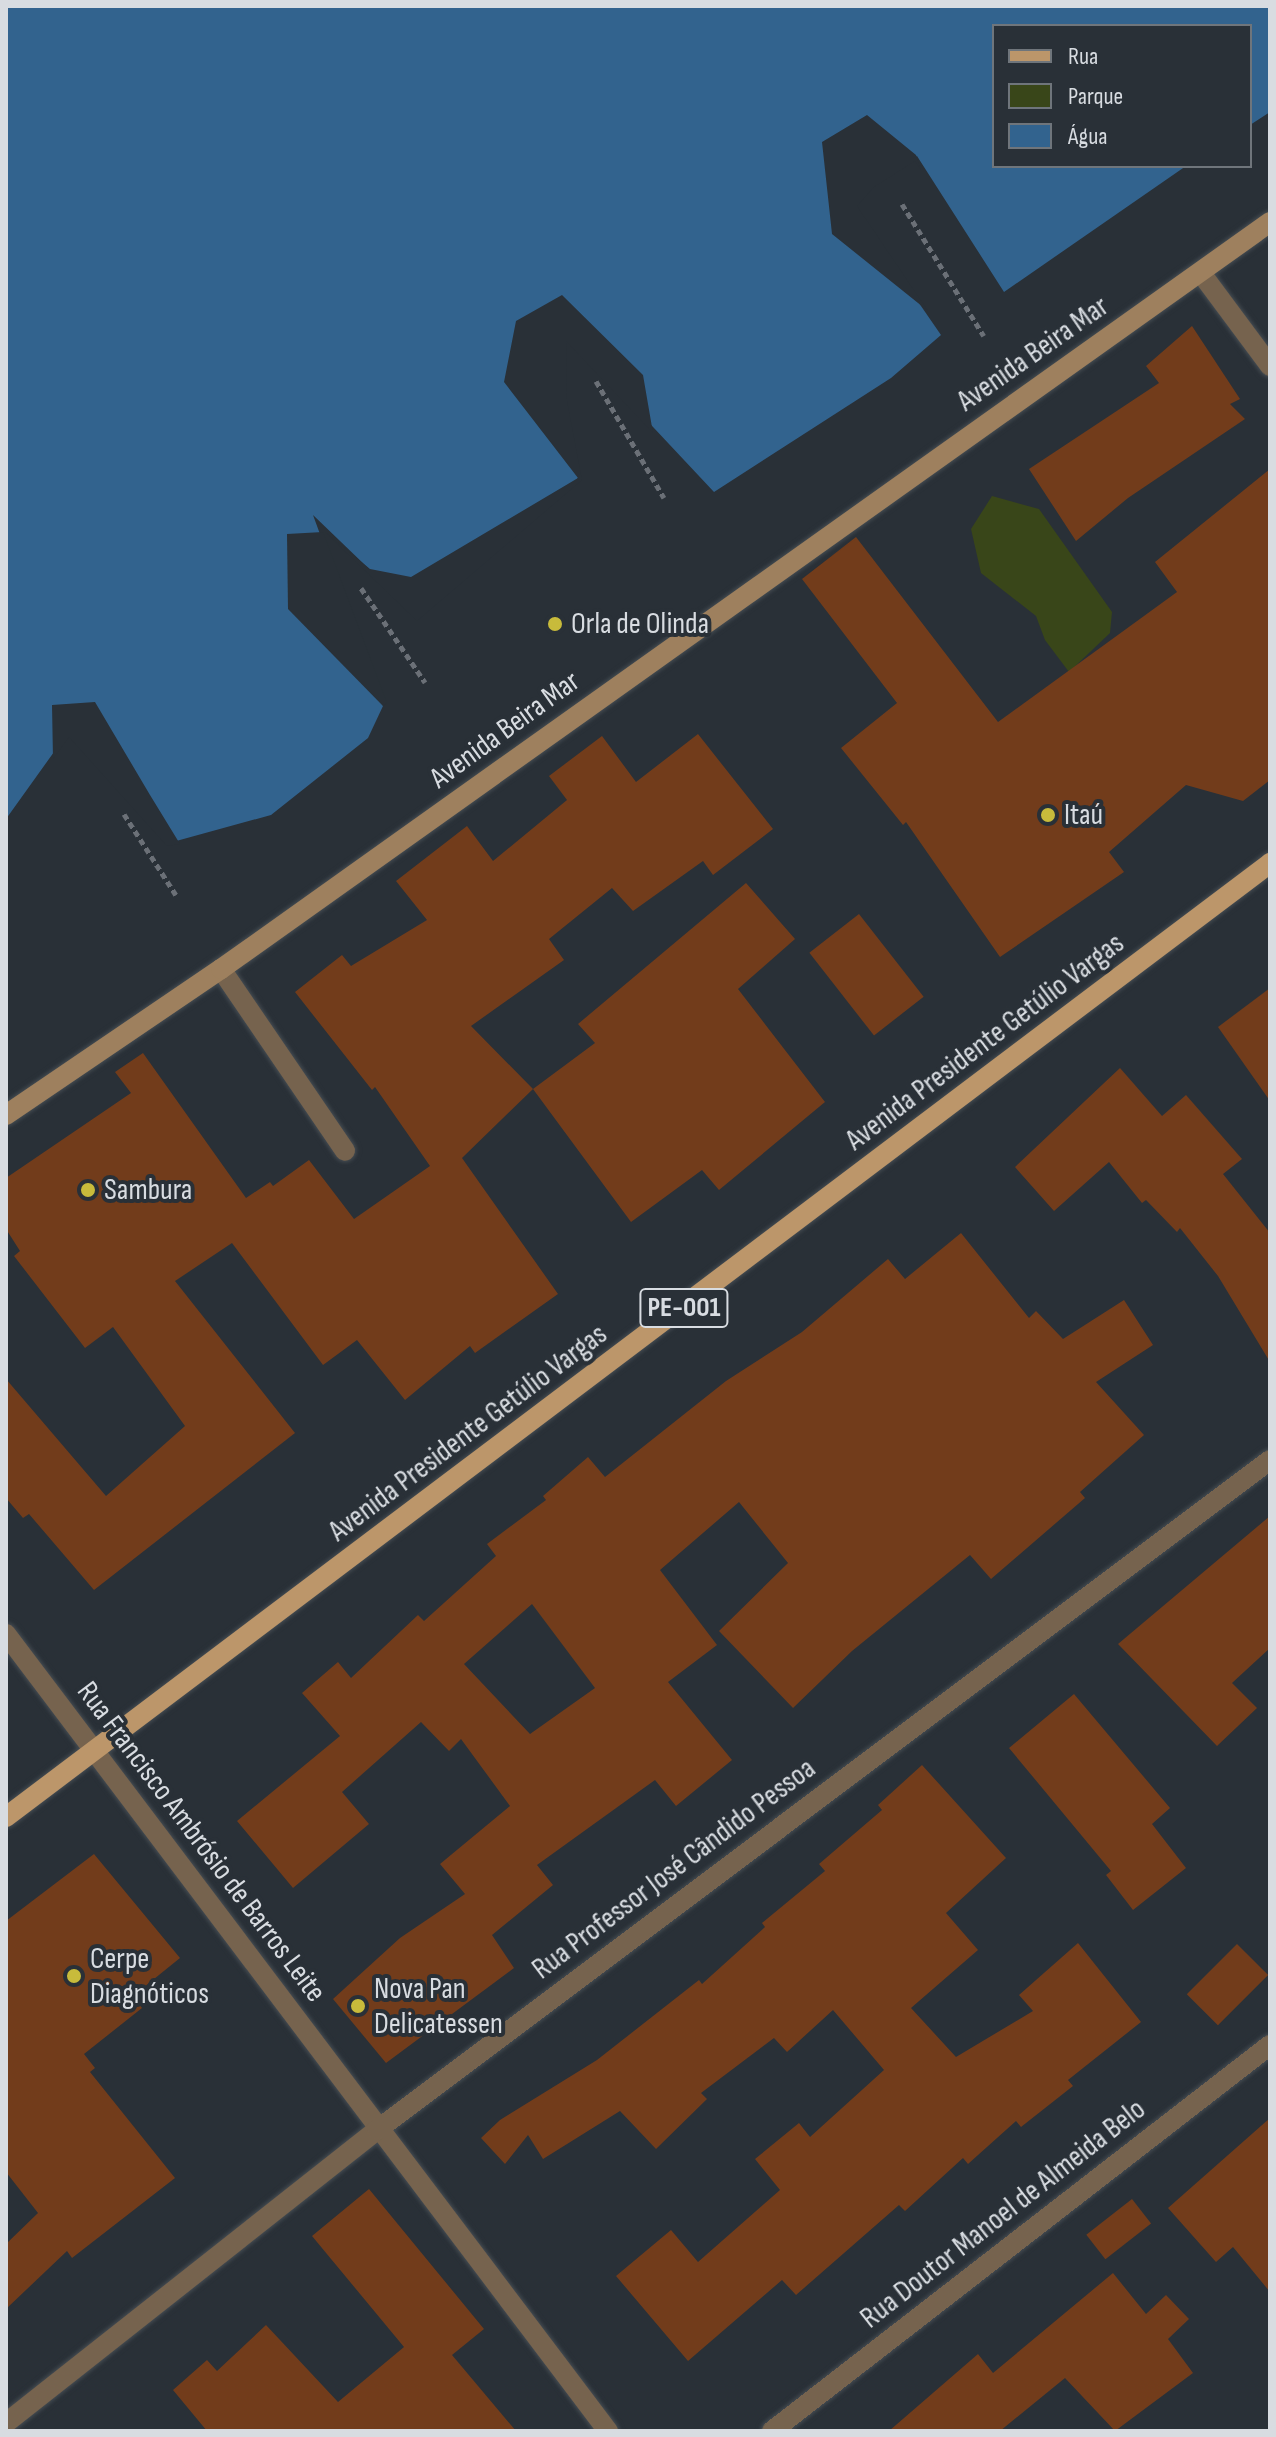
<!DOCTYPE html>
<html>
<head>
<meta charset="utf-8">
<style>
	body { margin:0 }
	#map { position:relative; width:1276px; height:2437px; overflow:hidden; background:#293037; font-family:"Sofia Sans Condensed",sans-serif }
	div>[style] { position:absolute }
	.green>* { inset:0; background:#394619 }
	.water>* { inset:0; background:#32638e }
	.pier>* { inset:0; background:#293037 }
	.building>* { inset:0; background:#723c1b; transform-origin:0 0 }
	.path>* { height:5px; margin-top:-2.5px; transform-origin:0; background:repeating-linear-gradient(90deg,#6b7077 0 6px,transparent 0 10px) }
	.roads { filter:drop-shadow(0 0 2px #454c52) drop-shadow(0 0 2px #454c52) }
	.minor>* { height:20px; margin:-10px; padding:0 10px; transform-origin:10px; border-radius:10px; background:#76634e }
	.secondary>* { height:20px; margin:-10px; padding:0 10px; transform-origin:10px; border-radius:10px; background:#9e805e }
	.primary>* { height:20px; margin:-10px; padding:0 10px; transform-origin:10px; border-radius:10px; background:#bc966a }
	.dots>* { width:22px; height:22px; translate:-50% -50%; box-sizing:border-box; border:4px solid #293037; border-radius:50% }
	span { translate:-50% -50%; white-space:nowrap; text-align:center; line-height:1.15; -webkit-text-stroke:8px #293037; paint-order:stroke }
	.shield-label span { padding:2px 6px; background:#293037; border:2px solid; border-radius:6px; -webkit-text-stroke-width:0 }
	.shield-label { font-size:28px; color:#d8dce1; font-weight:700 }
	.street-label { font-size:30px; color:#d8dce1 }
	.poi-label { font-size:30px; color:#d8dce1 }
	.left { translate:0 -50%; text-align:left }
	.frame { position:absolute; inset:0; border:8px solid #d8dce1; pointer-events:none }
	.legend { position:absolute; left:992px; top:24px; width:260px; height:144px; box-sizing:border-box; background:#293037; border:2px solid #6f757b; margin:0; padding:10px 14px; list-style:none; font-size:24px; color:#d8dce1 }
	.legend li { display:flex; align-items:center; gap:16px; height:40px }
	.legend b { width:40px; border:2px solid #6f757b }
</style>
</head>
<body>
<div id="map">
	<div class="green">
		<i style="clip-path:polygon(992px 496px,1039px 509px,1112px 612px,1110px 633px,1069px 672px,1045px 640px,1036px 616px,981px 573px,971px 529px)"></i>
	</div>
	<div class="water">
		<i style="clip-path:polygon(6px 6px,1270px 6px,1270px 112px,1250px 125px,1250px 26px,994px 26px,994px 166px,1186px 166px,1004px 292px,917px 156px,871px 184px,852px 206px,941px 335px,891px 378px,714px 492px,563px 331px,563px 402px,578px 478px,419px 617px,313px 515px,383px 706px,368px 738px,271px 815px,169px 843px,69px 731px,6px 819px)"></i>
	</div>
	<div class="pier">
		<i style="clip-path:polygon(867px 115px,916px 155px,921px 170px,915px 161px,874px 187px,857px 206px,928px 311px,832px 234px,822px 142px)"></i>
		<i style="clip-path:polygon(562px 295px,643px 375px,653px 433px,566px 341px,567px 401px,582px 480px,417px 621px,325px 532px,370px 569px,411px 577px,578px 478px,504px 382px,516px 321px)"></i>
		<i style="clip-path:polygon(323px 532px,387px 703px,383px 706px,288px 609px,287px 534px)"></i>
		<i style="clip-path:polygon(95px 702px,150px 795px,180px 844px,167px 846px,69px 737px,53px 759px,52px 705px)"></i>
	</div>
	<div class="building">
		<i style="clip-path:polygon(1192px 326px,1240px 399px,1230px 404px,1245px 419px,1128px 498px,1076px 541px,1029px 469px,1159px 383px,1146px 366px)"></i>
		<i style="clip-path:polygon(1270px 469px,1270px 780px,1243px 801px,1186px 785px,1109px 852px,1124px 872px,1000px 957px,906px 822px,903px 825px,841px 748px,897px 703px,802px 579px,856px 537px,998px 722px,1177px 592px,1155px 562px)"></i>
		<i style="clip-path:polygon(698px 734px,773px 829px,713px 875px,703px 861px,633px 911px,612px 888px,549px 939px,564px 960px,471px 1026px,533px 1089px,462px 1158px,558px 1294px,475px 1353px,470px 1346px,405px 1400px,357px 1340px,323px 1365px,232px 1243px,175px 1281px,295px 1433px,94px 1590px,29px 1514px,23px 1518px,6px 1498px,6px 1379px,106px 1496px,185px 1426px,113px 1327px,85px 1348px,14px 1256px,20px 1251px,6px 1229px,6px 1178px,131px 1093px,115px 1072px,143px 1053px,246px 1198px,270px 1182px,273px 1186px,309px 1160px,354px 1219px,430px 1166px,375px 1087px,372px 1090px,295px 992px,342px 955px,351px 966px,427px 920px,396px 881px,467px 826px,493px 861px,567px 800px,549px 776px,602px 736px,636px 782px)"></i>
		<i style="clip-path:polygon(746px 883px,795px 939px,738px 989px,825px 1102px,719px 1190px,702px 1170px,631px 1222px,533px 1089px,595px 1043px,578px 1024px)"></i>
		<i style="left:859px;top:914px;width:105px;height:63px;rotate:52deg"></i>
		<i style="clip-path:polygon(1270px 988px,1270px 1101px,1218px 1027px)"></i>
		<i style="clip-path:polygon(1120px 1068px,1162px 1116px,1186px 1095px,1242px 1159px,1223px 1174px,1270px 1233px,1270px 1362px,1218px 1276px,1180px 1228px,1177px 1232px,1146px 1200px,1142px 1203px,1109px 1162px,1054px 1211px,1015px 1167px)"></i>
		<i style="clip-path:polygon(evenodd,961px 1233px,1029px 1318px,1036px 1311px,1063px 1339px,1124px 1300px,1153px 1345px,1096px 1382px,1144px 1435px,1080px 1492px,1085px 1498px,991px 1579px,970px 1555px,852px 1651px,793px 1708px,719px 1631px,788px 1563px,739px 1502px,660px 1570px,717px 1645px,668px 1682px,732px 1760px,676px 1806px,655px 1780px,537px 1865px,553px 1885px,492px 1935px,514px 1968px,386px 2063px,333px 1999px,400px 1938px,465px 1894px,440px 1864px,510px 1806px,461px 1739px,449px 1751px,421px 1722px,342px 1792px,369px 1824px,293px 1888px,237px 1821px,340px 1736px,302px 1693px,338px 1662px,351px 1678px,418px 1615px,424px 1621px,496px 1556px,487px 1544px,546px 1500px,543px 1496px,588px 1457px,605px 1477px,726px 1381px,802px 1332px,888px 1259px,905px 1279px,961px 1233px,532px 1604px,595px 1688px,530px 1734px,464px 1664px,532px 1604px)"></i>
		<i style="clip-path:polygon(1270px 1516px,1270px 1648px,1232px 1683px,1257px 1708px,1217px 1746px,1118px 1644px)"></i>
		<i style="clip-path:polygon(1074px 1694px,1170px 1808px,1152px 1824px,1186px 1868px,1133px 1910px,1106px 1875px,1111px 1871px,1009px 1748px)"></i>
		<i style="clip-path:polygon(922px 1765px,1006px 1858px,946px 1913px,978px 1950px,911px 2008px,956px 2057px,1033px 2011px,1019px 1995px,1078px 1943px,1141px 2022px,1068px 2080px,1073px 2086px,1021px 2127px,1016px 2121px,968px 2164px,963px 2158px,905px 2211px,899px 2205px,796px 2295px,782px 2280px,688px 2361px,616px 2276px,671px 2230px,698px 2262px,780px 2190px,755px 2159px,799px 2123px,810px 2137px,884px 2070px,833px 2010px,787px 2052px,774px 2038px,701px 2093px,707px 2099px,656px 2149px,620px 2111px,543px 2159px,528px 2135px,505px 2164px,481px 2138px,500px 2120px,597px 2060px,699px 1980px,702px 1984px,765px 1927px,762px 1923px,825px 1871px,819px 1864px,882px 1810px,878px 1805px)"></i>
		<i style="clip-path:polygon(94px 1854px,180px 1958px,133px 1996px,142px 2008px,84px 2054px,95px 2068px,90px 2072px,175px 2178px,72px 2258px,67px 2251px,6px 2309px,6px 2244px,38px 2213px,6px 2172px,6px 1921px)"></i>
		<i style="left:1237px;top:1944px;width:44px;height:71px;rotate:45deg"></i>
		<i style="clip-path:polygon(1270px 2118px,1270px 2292px,1233px 2247px,1216px 2262px,1168px 2208px)"></i>
		<i style="clip-path:polygon(369px 2189px,484px 2329px,452px 2355px,516px 2431px,207px 2431px,173px 2390px,207px 2360px,217px 2371px,266px 2325px,338px 2402px,404px 2347px,312px 2236px)"></i>
		<i style="left:1132px;top:2199px;width:31px;height:58px;rotate:52deg"></i>
		<i style="clip-path:polygon(1113px 2273px,1146px 2314px,1166px 2295px,1189px 2319px,1168px 2339px,1193px 2373px,1115px 2431px,1065px 2378px,1000px 2431px,889px 2431px,978px 2354px,993px 2373px)"></i>
	</div>
	<div class="path">
		<i style="left:902px;top:204px;width:155px;rotate:58.2deg"></i>
		<i style="left:596px;top:381px;width:135px;rotate:59.8deg"></i>
		<i style="left:361px;top:588px;width:114px;rotate:55.8deg"></i>
		<i style="left:124px;top:814px;width:96px;rotate:57.3deg"></i>
	</div>
	<div class="roads">
		<div class="minor">
			<i style="left:1201px;top:273px;width:116px;rotate:53.4deg"></i>
			<i style="left:221px;top:969px;width:220px;rotate:55.7deg"></i>
			<i style="left:6px;top:1634px;width:999px;rotate:52.94deg"></i>
			<i style="left:6px;top:2423px;width:473px;rotate:-38.3deg"></i>
			<i style="left:377px;top:2130px;width:1116px;rotate:-36.88deg"></i>
			<i style="left:772px;top:2431px;width:630px;rotate:-37.78deg"></i>
		</div>
		<div class="secondary">
			<i style="left:6px;top:1115px;width:260px;rotate:-34.2deg"></i>
			<i style="left:221px;top:969px;width:1288px;rotate:-35.45deg"></i>
		</div>
		<div class="primary">
			<i style="left:6px;top:1817px;width:1584px;rotate:-37.04deg"></i>
		</div>
	</div>
	<div class="dots">
		<i style="left:555px;top:624px;background:#c8bb3b"></i>
		<i style="left:1048px;top:815px;background:#c8bb3b"></i>
		<i style="left:88px;top:1190px;background:#c8bb3b"></i>
		<i style="left:74px;top:1976px;background:#c8bb3b"></i>
		<i style="left:358px;top:2006px;background:#c8bb3b"></i>
	</div>
	<div class="shield-label">
		<span style="left:684px;top:1308px">PE-001</span>
	</div>
	<div class="street-label">
		<span style="left:1033px;top:354px;rotate:-35deg">Avenida Beira Mar</span>
		<span style="left:505px;top:730px;rotate:-36deg">Avenida Beira Mar</span>
		<span style="left:985px;top:1042px;rotate:-37deg">Avenida Presidente Getúlio Vargas</span>
		<span style="left:468px;top:1433px;rotate:-37deg">Avenida Presidente Getúlio Vargas</span>
		<span style="left:201px;top:1842px;rotate:53deg">Rua Francisco Ambrósio de Barros Leite</span>
		<span style="left:674px;top:1869px;rotate:-37deg">Rua Professor José Cândido Pessoa</span>
		<span style="left:1003px;top:2214px;rotate:-38deg">Rua Doutor Manoel de Almeida Belo</span>
	</div>
	<div class="poi-label">
		<span class="left" style="left:571px;top:624px">Orla de Olinda</span>
		<span class="left" style="left:1064px;top:815px">Itaú</span>
		<span class="left" style="left:104px;top:1190px">Sambura</span>
		<span class="left" style="left:90px;top:1976px">Cerpe<br>Diagnóticos</span>
		<span class="left" style="left:374px;top:2006px">Nova Pan<br>Delicatessen</span>
	</div>
	<div class="frame"></div>
	<ul class="legend">
	<li><b style="height:10px;background:#bc966a"></b>Rua</li>
	<li><b style="height:22px;background:#394619"></b>Parque</li>
	<li><b style="height:22px;background:#32638e"></b>Água</li>
	</ul>
</div>
</body>
</html>
